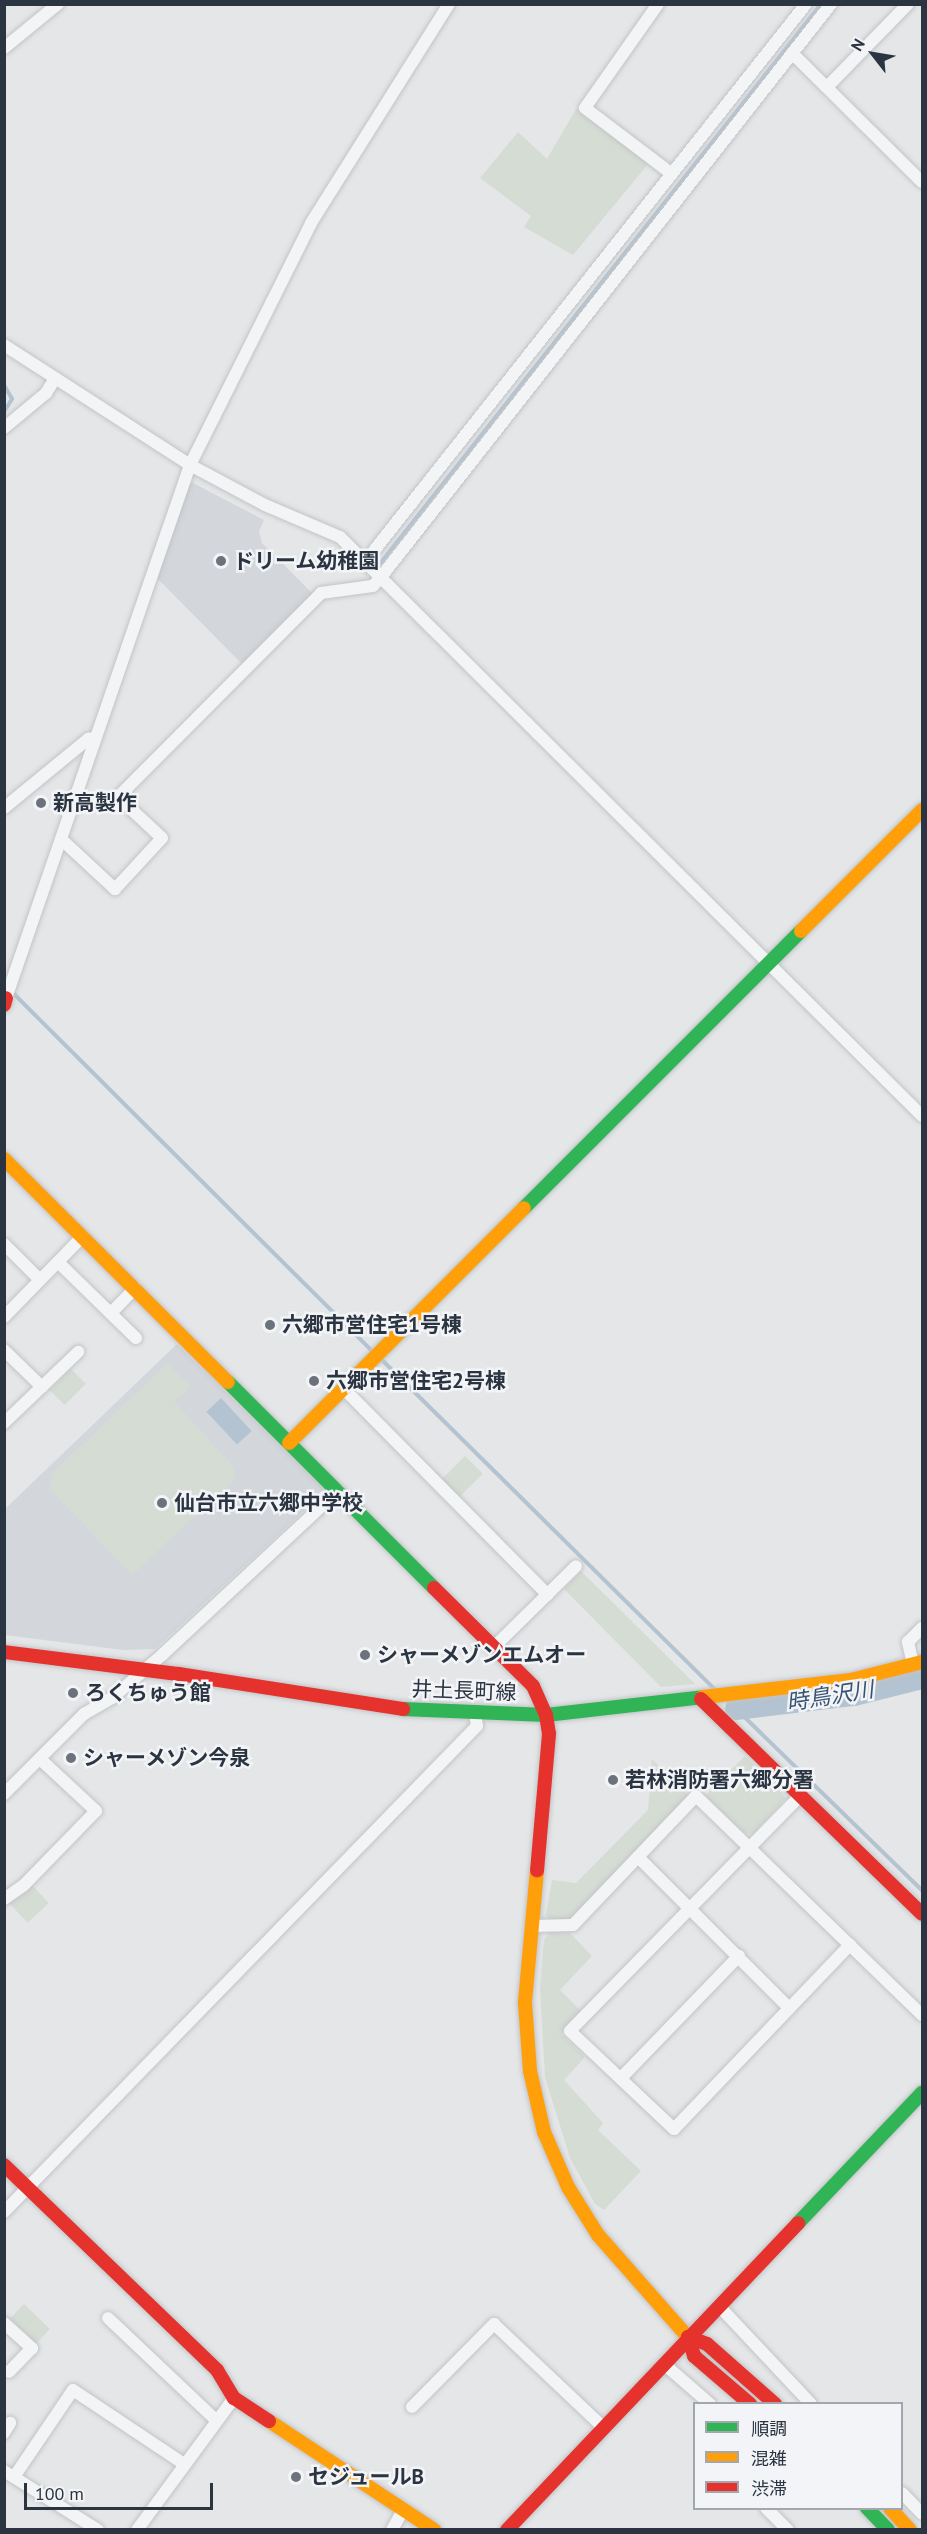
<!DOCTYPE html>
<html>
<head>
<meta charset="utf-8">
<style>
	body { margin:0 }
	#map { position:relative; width:927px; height:2534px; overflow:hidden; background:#e4e6e8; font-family:"PT Sans","Noto Sans JP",sans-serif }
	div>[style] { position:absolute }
	.built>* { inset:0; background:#d3d6db }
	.green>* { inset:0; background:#d5dcd4; transform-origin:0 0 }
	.water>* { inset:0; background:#b4c3d1; transform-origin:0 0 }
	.stream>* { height:4px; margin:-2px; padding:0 2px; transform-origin:2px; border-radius:2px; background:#b4c3d1 }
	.river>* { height:22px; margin:-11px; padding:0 11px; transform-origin:11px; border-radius:11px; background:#b4c3d1 }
	.roads { filter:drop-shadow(0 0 2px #c2c4c6) drop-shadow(0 0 2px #c2c4c6) }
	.street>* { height:12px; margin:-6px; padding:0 6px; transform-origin:6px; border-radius:6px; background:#f3f4f5 }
	.fast>* { height:14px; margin:-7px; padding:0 7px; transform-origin:7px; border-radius:7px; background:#30b455 }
	.slow>* { height:14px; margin:-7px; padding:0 7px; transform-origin:7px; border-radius:7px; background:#ff9f0a }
	.jam>* { height:14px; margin:-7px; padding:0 7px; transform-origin:7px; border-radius:7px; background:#e5322d }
	.dots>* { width:16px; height:16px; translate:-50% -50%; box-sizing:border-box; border:3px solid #f2f4f7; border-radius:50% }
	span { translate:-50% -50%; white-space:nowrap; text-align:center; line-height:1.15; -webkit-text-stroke:5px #f2f4f7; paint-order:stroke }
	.poi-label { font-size:21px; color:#2b3441; font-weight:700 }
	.left { translate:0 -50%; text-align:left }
	.street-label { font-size:21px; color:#2b3441 }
	.water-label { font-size:22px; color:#385372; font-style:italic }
	.frame { position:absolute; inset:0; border:6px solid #2b3441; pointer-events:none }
	.legend { position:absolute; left:693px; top:2402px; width:210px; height:108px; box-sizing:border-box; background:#f2f4f7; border:2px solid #a2a7ae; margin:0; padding:8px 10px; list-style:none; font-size:18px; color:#2b3441 }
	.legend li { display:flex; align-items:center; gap:12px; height:30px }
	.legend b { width:30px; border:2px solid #a2a7ae }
	.north { position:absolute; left:843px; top:24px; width:60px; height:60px; -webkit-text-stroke:4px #f2f4f7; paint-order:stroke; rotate:301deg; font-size:16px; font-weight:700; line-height:24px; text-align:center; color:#2b3441 }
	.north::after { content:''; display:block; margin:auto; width:21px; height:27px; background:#2b3441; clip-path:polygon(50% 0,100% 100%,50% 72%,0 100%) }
	.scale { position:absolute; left:24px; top:2483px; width:189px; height:27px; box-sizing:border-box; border:3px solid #2b3441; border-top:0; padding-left:8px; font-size:18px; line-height:21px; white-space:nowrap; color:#2b3441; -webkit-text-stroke:4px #f2f4f7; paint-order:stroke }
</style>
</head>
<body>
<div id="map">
	<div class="built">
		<i style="clip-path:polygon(193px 483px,264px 520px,259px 531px,262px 543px,314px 595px,242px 664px,157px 578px,187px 485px)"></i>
		<i style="clip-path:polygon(177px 1344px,323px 1488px,320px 1496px,155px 1649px,123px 1650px,5px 1635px,5px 1509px)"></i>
	</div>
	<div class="green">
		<i style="clip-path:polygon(576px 109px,649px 163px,573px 255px,524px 227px,531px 216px,480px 178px,518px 132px,547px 159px)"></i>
		<i style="clip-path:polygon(167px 1363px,191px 1386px,174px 1402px,234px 1467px,235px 1479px,132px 1575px,49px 1488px,53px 1473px)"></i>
		<i style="left:71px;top:1369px;width:21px;height:30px;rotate:45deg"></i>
		<i style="left:465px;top:1456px;width:25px;height:34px;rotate:45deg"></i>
		<i style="clip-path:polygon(581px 1571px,695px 1684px,661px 1687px,564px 1589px)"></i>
		<i style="clip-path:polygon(745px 1756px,786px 1798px,753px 1834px,745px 1833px,705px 1796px)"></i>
		<i style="clip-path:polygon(652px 1759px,689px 1796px,570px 1920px,551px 1923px,546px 1915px,552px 1880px,576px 1883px,648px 1810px)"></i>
		<i style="left:31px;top:1884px;width:26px;height:29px;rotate:47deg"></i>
		<i style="clip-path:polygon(550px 1932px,570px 1933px,592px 1956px,560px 1990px,582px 2012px,561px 2034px,585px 2057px,564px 2080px,603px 2123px,598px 2130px,641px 2171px,604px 2210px,595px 2204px,570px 2158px,545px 2077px,540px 1988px,544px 1940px)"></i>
		<i style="left:24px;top:2304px;width:36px;height:20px;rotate:44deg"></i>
	</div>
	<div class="water">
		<i style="left:221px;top:1398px;width:45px;height:20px;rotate:47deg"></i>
	</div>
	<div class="stream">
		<i style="left:4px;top:385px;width:16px;rotate:60deg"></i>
		<i style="left:12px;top:399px;width:15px;rotate:122deg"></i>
		<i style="left:375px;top:570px;width:721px;rotate:-51.76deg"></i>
		<i style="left:12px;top:992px;width:508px;rotate:44.92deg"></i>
		<i style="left:380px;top:1358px;width:470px;rotate:44.7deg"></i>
		<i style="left:728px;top:1701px;width:271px;rotate:44.3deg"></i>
	</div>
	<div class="river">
		<i style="left:736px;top:1709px;width:119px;rotate:-6.8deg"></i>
		<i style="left:854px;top:1695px;width:70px;rotate:-14deg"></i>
	</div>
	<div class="roads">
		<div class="street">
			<i style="left:658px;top:4px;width:127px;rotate:125.1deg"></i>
			<i style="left:585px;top:108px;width:109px;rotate:37.2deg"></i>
			<i style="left:4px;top:48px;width:70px;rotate:-39.2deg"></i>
			<i style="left:792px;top:53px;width:183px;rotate:44.8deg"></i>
			<i style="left:827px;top:87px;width:116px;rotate:-45.7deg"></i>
			<i style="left:4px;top:345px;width:221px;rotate:32.8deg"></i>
			<i style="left:190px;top:465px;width:85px;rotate:28.1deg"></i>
			<i style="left:265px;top:505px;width:82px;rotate:23.1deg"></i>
			<i style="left:340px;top:537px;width:821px;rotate:44.85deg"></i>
			<i style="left:4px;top:428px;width:55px;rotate:-39.8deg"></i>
			<i style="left:46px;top:393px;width:15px;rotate:-58deg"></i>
			<i style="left:365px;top:562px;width:711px;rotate:-51.68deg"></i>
			<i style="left:4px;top:808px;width:109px;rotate:-39.4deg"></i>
			<i style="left:88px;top:739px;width:7px;rotate:-8deg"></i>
			<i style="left:61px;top:839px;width:74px;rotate:42.8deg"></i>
			<i style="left:115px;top:889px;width:69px;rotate:-47.3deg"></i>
			<i style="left:162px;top:838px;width:60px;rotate:-137deg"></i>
			<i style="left:118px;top:797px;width:288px;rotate:-45.1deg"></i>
			<i style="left:321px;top:593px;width:52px;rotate:-7.7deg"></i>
			<i style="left:373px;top:586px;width:12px;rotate:-48deg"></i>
			<i style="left:381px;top:577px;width:729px;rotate:-51.86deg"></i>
			<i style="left:6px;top:998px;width:564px;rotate:-70.95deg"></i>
			<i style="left:190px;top:465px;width:271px;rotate:-63.4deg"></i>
			<i style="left:311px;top:223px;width:259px;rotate:-57.8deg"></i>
			<i style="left:4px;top:1244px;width:51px;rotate:45deg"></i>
			<i style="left:58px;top:1262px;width:109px;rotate:44.3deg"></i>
			<i style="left:111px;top:1313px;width:35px;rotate:-46deg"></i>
			<i style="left:4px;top:1317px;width:113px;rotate:-45.7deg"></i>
			<i style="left:4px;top:1350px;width:53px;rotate:44.2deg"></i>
			<i style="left:343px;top:1388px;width:291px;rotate:45.3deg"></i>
			<i style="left:4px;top:1423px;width:103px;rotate:-43.8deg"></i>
			<i style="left:494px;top:1647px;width:115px;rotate:-44.6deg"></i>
			<i style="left:913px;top:1664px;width:23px;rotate:-103deg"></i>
			<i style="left:908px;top:1642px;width:20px;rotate:-45deg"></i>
			<i style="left:4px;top:1794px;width:113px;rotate:-45deg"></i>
			<i style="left:84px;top:1714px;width:32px;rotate:-30deg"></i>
			<i style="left:112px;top:1698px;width:66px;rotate:-40.7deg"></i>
			<i style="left:162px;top:1655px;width:241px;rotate:-43deg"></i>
			<i style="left:799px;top:1797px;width:327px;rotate:134.4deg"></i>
			<i style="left:570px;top:2031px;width:143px;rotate:43.3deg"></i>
			<i style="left:674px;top:2129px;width:255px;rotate:-46.3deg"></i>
			<i style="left:638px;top:1857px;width:214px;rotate:45deg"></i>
			<i style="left:4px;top:1899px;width:24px;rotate:-35deg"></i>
			<i style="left:24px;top:1885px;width:103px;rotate:-45.8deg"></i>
			<i style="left:96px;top:1811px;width:76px;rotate:-137.1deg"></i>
			<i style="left:531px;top:1926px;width:42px;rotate:-1.4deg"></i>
			<i style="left:573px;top:1925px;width:178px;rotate:-46.4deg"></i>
			<i style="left:696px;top:1796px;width:315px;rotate:44.1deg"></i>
			<i style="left:621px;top:2078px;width:170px;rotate:-46deg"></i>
			<i style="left:4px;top:2212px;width:678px;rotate:-45.78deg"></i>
			<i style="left:477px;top:1726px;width:13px;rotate:-99deg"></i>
			<i style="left:719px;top:2306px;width:134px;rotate:46.8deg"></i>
			<i style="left:108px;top:2318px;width:149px;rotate:43.4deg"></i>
			<i style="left:4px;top:2323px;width:38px;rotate:42deg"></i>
			<i style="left:32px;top:2348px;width:33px;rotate:134deg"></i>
			<i style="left:664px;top:2364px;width:61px;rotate:41deg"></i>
			<i style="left:412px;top:2407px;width:117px;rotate:-45.3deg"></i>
			<i style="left:494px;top:2324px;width:150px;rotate:43.4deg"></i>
			<i style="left:4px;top:2433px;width:12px;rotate:-59deg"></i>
			<i style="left:4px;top:2471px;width:111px;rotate:32.1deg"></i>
			<i style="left:14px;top:2477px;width:105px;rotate:-55.9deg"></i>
			<i style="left:73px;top:2390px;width:133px;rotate:33.7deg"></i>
			<i style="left:902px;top:2493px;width:29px;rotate:46deg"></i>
			<i style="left:766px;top:2508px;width:31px;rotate:45deg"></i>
			<i style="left:137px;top:2530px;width:164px;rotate:-53.7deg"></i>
			<i style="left:392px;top:2530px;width:23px;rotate:-61deg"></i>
		</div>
		<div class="fast">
			<i style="left:524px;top:1208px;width:392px;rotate:-45deg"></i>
			<i style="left:228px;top:1382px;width:291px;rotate:45deg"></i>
			<i style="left:403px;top:1709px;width:143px;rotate:2.4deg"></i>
			<i style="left:546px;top:1715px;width:158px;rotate:-6.5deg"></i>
			<i style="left:798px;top:2223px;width:180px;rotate:-46.4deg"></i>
			<i style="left:867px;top:2508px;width:30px;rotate:46deg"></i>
		</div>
		<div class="slow">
			<i style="left:801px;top:931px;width:171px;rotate:-45deg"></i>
			<i style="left:4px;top:1159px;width:316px;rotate:44.9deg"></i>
			<i style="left:289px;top:1443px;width:332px;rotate:-45deg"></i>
			<i style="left:703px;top:1697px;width:149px;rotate:-6.6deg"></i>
			<i style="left:851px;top:1680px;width:73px;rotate:-14.2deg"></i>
			<i style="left:537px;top:1870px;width:134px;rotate:95.2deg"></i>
			<i style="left:525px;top:2003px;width:68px;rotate:85.8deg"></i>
			<i style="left:530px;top:2071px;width:63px;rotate:77.1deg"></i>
			<i style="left:544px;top:2132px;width:60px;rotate:66.4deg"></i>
			<i style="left:568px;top:2187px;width:57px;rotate:58deg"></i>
			<i style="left:598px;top:2235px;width:136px;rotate:48.6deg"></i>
			<i style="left:269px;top:2421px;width:198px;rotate:33.4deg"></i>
			<i style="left:890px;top:2508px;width:30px;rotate:48deg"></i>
		</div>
		<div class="jam">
			<i style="left:4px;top:1005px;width:7px;rotate:-74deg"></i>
			<i style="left:434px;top:1588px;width:139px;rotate:44.7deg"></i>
			<i style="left:533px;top:1686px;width:32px;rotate:66deg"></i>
			<i style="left:546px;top:1715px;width:19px;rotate:81deg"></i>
			<i style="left:549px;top:1734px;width:137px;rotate:95deg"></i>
			<i style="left:4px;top:1652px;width:176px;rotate:7.2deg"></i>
			<i style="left:179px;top:1674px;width:227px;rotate:8.9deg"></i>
			<i style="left:701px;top:1699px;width:308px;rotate:44.2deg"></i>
			<i style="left:4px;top:2165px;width:296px;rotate:43.9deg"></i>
			<i style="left:217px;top:2370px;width:33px;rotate:59deg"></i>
			<i style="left:234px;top:2398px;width:42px;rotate:33.3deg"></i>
			<i style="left:688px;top:2337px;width:20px;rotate:20deg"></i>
			<i style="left:707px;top:2344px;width:91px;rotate:41.4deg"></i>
			<i style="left:688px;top:2337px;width:20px;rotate:72deg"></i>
			<i style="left:694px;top:2356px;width:74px;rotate:40.6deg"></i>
			<i style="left:507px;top:2530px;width:423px;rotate:-46.5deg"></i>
		</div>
	</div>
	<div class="dots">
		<i style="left:221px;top:561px;background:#6c727b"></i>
		<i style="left:41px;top:803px;background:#6c727b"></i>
		<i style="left:270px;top:1325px;background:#6c727b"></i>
		<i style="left:314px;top:1381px;background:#6c727b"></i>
		<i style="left:162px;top:1503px;background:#6c727b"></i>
		<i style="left:365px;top:1655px;background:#6c727b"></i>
		<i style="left:73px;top:1693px;background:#6c727b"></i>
		<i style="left:71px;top:1758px;background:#6c727b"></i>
		<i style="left:613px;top:1780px;background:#6c727b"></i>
		<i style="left:296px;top:2477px;background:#6c727b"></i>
	</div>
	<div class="poi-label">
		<span class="left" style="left:233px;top:561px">ドリーム幼稚園</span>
		<span class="left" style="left:53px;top:803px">新高製作</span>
		<span class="left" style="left:282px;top:1325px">六郷市営住宅1号棟</span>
		<span class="left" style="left:326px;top:1381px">六郷市営住宅2号棟</span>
		<span class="left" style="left:174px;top:1503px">仙台市立六郷中学校</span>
		<span class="left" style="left:377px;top:1655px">シャーメゾンエムオー</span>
		<span class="left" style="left:85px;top:1693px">ろくちゅう館</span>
		<span class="left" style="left:83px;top:1758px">シャーメゾン今泉</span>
		<span class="left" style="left:625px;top:1780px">若林消防署六郷分署</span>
		<span class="left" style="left:308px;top:2477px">セジュールB</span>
	</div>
	<div class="street-label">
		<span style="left:464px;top:1691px;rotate:2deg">井土長町線</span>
	</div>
	<div class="water-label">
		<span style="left:830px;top:1696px;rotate:-9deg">時鳥沢川</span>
	</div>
	<div class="frame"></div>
	<ul class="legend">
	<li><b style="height:8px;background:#30b455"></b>順調</li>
	<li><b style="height:8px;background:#ff9f0a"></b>混雑</li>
	<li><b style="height:8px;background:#e5322d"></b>渋滞</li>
	</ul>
	<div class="north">N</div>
	<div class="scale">100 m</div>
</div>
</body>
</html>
